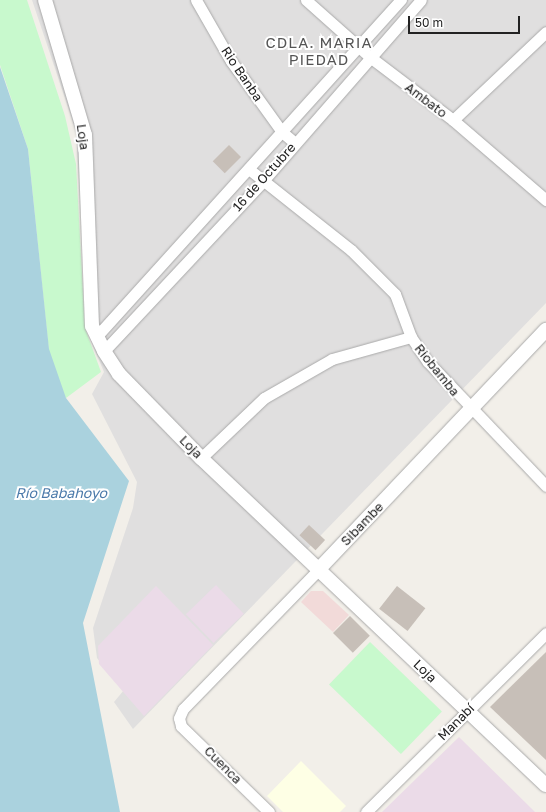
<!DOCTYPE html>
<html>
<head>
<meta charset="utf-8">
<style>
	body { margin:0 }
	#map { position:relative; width:546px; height:812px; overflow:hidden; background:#f2efe9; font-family:"Golos Text",sans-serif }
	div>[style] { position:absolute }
	.residential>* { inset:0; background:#e0dfdf }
	.commercial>* { inset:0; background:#f2dad9 }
	.industrial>* { inset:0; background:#ebdbe8; transform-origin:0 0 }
	.education>* { inset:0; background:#feffe5 }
	.park>* { inset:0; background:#c8f9cd; transform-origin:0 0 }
	.water>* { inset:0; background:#aad2de }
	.building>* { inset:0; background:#c7bfb8; transform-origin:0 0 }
	.roads { filter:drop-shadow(0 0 1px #a9a9a9) drop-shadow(0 0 1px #a9a9a9) }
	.minor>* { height:11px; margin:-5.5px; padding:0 5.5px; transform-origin:5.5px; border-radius:5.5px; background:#fff }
	.tertiary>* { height:14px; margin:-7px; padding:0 7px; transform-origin:7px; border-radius:7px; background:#fff }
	span { translate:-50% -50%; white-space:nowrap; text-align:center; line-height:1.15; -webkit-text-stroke:4px #fff; paint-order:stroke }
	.street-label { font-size:13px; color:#222 }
	.water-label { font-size:14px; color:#4b7aaa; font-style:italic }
	.quarter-label { font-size:15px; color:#555; letter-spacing:1px }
	.scale { position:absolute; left:408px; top:16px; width:112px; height:18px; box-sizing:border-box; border:2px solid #222; border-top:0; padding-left:5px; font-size:12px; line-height:14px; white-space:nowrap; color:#222; -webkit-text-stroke:3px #fff; paint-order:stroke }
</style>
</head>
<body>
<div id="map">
	<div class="residential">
		<i style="clip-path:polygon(32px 0,546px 0,546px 303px,133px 729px,114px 702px,124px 690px,97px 658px,93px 628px,133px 508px,137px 482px,92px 394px,104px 372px,88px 334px,76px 131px)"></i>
	</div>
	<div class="commercial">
		<i style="clip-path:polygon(311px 591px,323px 591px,349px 615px,333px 632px,301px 602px)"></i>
	</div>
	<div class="industrial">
		<i style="left:216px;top:585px;width:40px;height:42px;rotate:46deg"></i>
		<i style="clip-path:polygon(156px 586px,213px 645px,144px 716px,99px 664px,98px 646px)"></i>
		<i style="clip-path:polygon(459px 737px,535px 812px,382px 812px)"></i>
	</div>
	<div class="education">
		<i style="clip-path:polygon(301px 761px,346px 806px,340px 812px,283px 812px,267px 796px)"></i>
	</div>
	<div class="park">
		<i style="clip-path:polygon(0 0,27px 0,65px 116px,76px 164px,85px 328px,101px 372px,66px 398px,52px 380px,28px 149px,0 65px)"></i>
		<i style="left:370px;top:642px;width:100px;height:59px;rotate:44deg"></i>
	</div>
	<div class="water">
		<i style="clip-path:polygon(0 67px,28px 149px,49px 349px,66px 398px,129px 481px,83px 623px,120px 812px,0 812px)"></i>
	</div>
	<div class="building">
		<i style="left:229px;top:145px;width:17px;height:23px;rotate:45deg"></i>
		<i style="left:309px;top:525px;width:22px;height:14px;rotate:43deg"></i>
		<i style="left:397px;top:586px;width:36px;height:29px;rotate:38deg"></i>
		<i style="left:350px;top:616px;width:28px;height:24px;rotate:45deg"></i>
		<i style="clip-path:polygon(546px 652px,546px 760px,490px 707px)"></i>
	</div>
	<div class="roads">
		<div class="minor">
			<i style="left:196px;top:0;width:70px;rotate:60.2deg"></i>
			<i style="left:231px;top:61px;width:87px;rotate:54.3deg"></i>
			<i style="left:282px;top:132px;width:17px;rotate:40deg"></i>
			<i style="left:306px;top:0;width:86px;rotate:41.7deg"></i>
			<i style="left:370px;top:57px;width:104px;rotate:37.2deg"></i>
			<i style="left:453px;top:120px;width:123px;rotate:40.7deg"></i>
			<i style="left:453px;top:120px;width:128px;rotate:-43.4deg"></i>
			<i style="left:250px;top:170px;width:129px;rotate:38.4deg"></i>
			<i style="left:351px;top:250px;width:62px;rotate:45deg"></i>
			<i style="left:395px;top:294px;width:46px;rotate:69.6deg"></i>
			<i style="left:411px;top:337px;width:30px;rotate:56deg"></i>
			<i style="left:428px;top:362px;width:171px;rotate:46.4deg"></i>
			<i style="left:96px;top:337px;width:455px;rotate:-47.9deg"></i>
			<i style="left:104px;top:351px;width:233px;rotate:-46.9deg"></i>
			<i style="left:263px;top:181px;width:240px;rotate:-48.9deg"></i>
			<i style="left:201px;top:458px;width:87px;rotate:-43.6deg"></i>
			<i style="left:264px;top:398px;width:78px;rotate:-29.8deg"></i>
			<i style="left:332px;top:359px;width:82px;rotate:-15.6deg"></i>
			<i style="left:269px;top:812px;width:123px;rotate:-135.7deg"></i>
			<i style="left:181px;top:726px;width:8px;rotate:-104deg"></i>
			<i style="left:179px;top:718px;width:10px;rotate:-66deg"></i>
			<i style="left:183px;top:709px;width:195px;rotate:-45.8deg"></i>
			<i style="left:366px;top:812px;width:254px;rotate:-44.8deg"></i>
		</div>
		<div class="tertiary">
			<i style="left:45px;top:0;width:141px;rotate:73.5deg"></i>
			<i style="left:85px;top:135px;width:191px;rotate:87.9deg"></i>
			<i style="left:92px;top:326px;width:28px;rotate:64deg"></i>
			<i style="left:104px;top:351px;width:27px;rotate:57deg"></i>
			<i style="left:119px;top:374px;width:117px;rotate:45.7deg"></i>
			<i style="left:201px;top:458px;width:475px;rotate:43.5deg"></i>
			<i style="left:319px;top:569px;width:330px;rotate:-46.5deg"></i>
		</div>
	</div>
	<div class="street-label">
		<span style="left:242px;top:74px;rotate:56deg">Rio Banba</span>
		<span style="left:426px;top:100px;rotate:37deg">Ambato</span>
		<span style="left:83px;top:137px;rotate:82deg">Loja</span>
		<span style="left:264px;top:177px;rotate:-48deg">16 de Octubre</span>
		<span style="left:437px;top:370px;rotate:51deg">Riobamba</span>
		<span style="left:191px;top:447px;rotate:45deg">Loja</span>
		<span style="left:362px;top:524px;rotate:-46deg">Sibambe</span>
		<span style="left:425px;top:671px;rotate:44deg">Loja</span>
		<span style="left:456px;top:722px;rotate:-45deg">Manabí</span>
		<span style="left:223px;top:765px;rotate:45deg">Cuenca</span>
	</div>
	<div class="water-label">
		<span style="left:61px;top:493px">Río Babahoyo</span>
	</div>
	<div class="quarter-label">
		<span style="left:319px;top:51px">CDLA. MARIA<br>PIEDAD</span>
	</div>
	<div class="scale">50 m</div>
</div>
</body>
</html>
